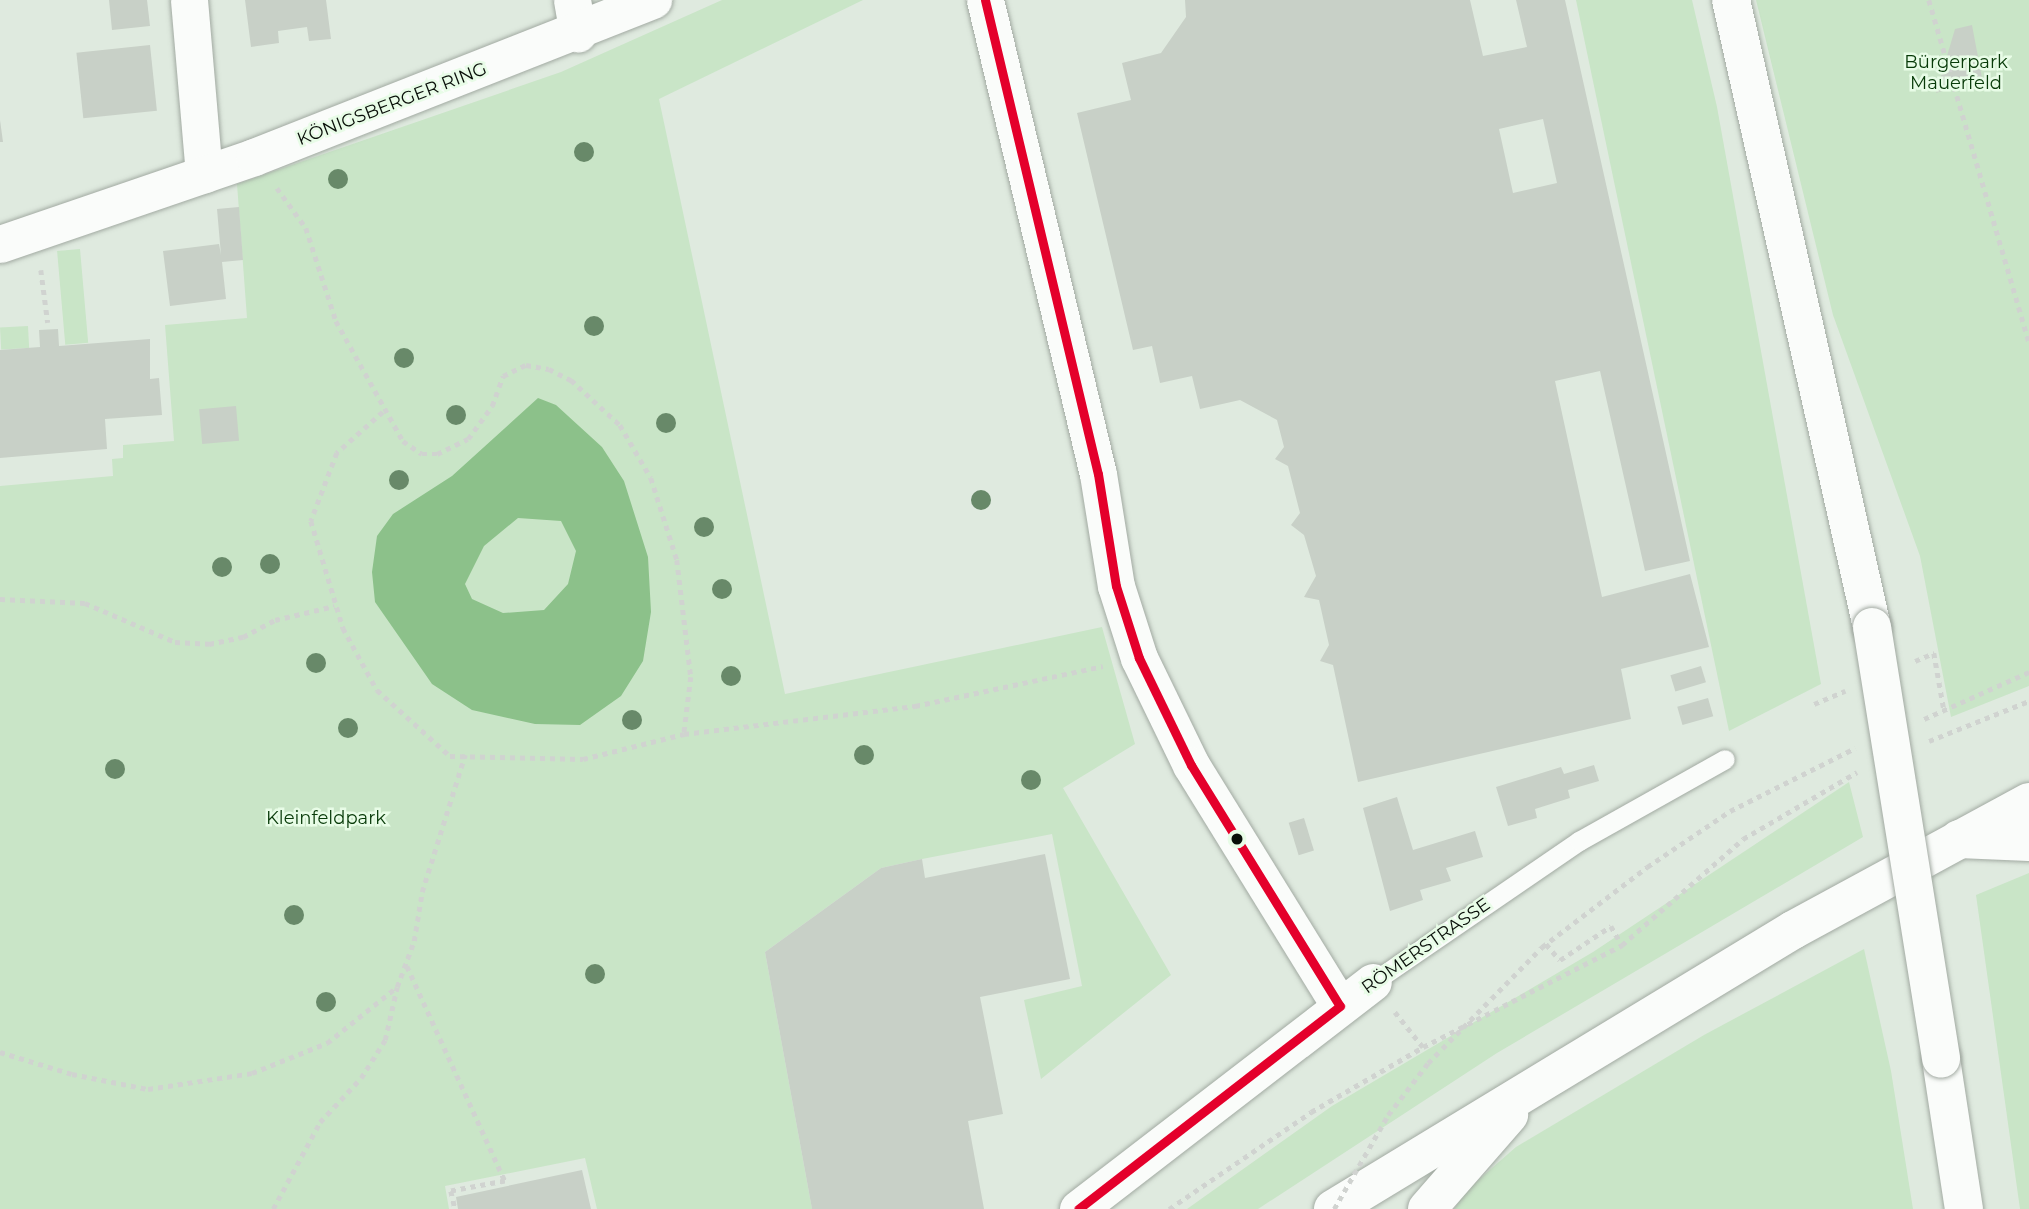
<!DOCTYPE html>
<html>
<head>
<meta charset="utf-8">
<style>
	body { margin:0 }
	#map { position:relative; width:2029px; height:1209px; overflow:hidden; background:#dfeadf; font-family:Montserrat,sans-serif }
	div>[style] { position:absolute }
	.green>* { inset:0; background:#c9e5c7; transform-origin:0 0 }
	.water>* { inset:0; background:#8cc18a }
	.building>* { inset:0; background:#c8d0c7; transform-origin:0 0 }
	.path>* { height:4.5px; margin-top:-2.25px; transform-origin:0; background:repeating-linear-gradient(90deg,#d0d3d0 0 5px,transparent 0 10px) }
	.roads { filter:drop-shadow(0 0 2px #a2aaa2) drop-shadow(0 0 2px #a2aaa2) }
	.service>* { height:19px; margin:-9.5px; padding:0 9.5px; transform-origin:9.5px; border-radius:9.5px; background:#fafcfa }
	.minor>* { height:37px; margin:-18.5px; padding:0 18.5px; transform-origin:18.5px; border-radius:18.5px; background:#fafcfa }
	.primary>* { height:38px; margin:-19px; padding:0 19px; transform-origin:19px; border-radius:19px; background:#fafcfa }
	.path-bridge>* { height:4.5px; margin-top:-2.25px; transform-origin:0; background:repeating-linear-gradient(90deg,#d0d3d0 0 5px,transparent 0 10px) }
	.bridges { filter:drop-shadow(0 0 2px #a2aaa2) drop-shadow(0 0 2px #a2aaa2) }
	.primary-bridge>* { height:38px; margin:-19px; padding:0 19px; transform-origin:19px; border-radius:19px; background:#fafcfa }
	.bus-1>* { height:9px; margin:-4.5px; padding:0 4.5px; transform-origin:4.5px; border-radius:4.5px; background:#e4002b }
	.trees>* { width:20px; height:20px; margin:-10px; border-radius:50%; background:#688969 }
	.dots>* { width:19px; height:19px; translate:-50% -50%; box-sizing:border-box; border:4px solid #e8fce7; border-radius:50% }
	span { translate:-50% -50%; white-space:nowrap; text-align:center; line-height:1.15; -webkit-text-stroke:5px #e8fce7; paint-order:stroke }
	.park-label { font-size:18px; color:#073a08 }
	.street-label { font-size:18px; color:#080e08 }
</style>
</head>
<body>
<div id="map">
	<div class="green">
		<i style="clip-path:polygon(722px 0,863px 0,659px 99px,785px 694px,1102px 627px,1135px 744px,1063px 788px,1171px 975px,1041px 1079px,1024px 1000px,1082px 986px,1052px 834px,922px 859px,881px 868px,765px 952px,812px 1209px,597px 1209px,585px 1158px,445px 1186px,449px 1209px,0 1209px,0 486px,113px 476px,112px 459px,123px 458px,123px 445px,174px 441px,165px 325px,247px 318px,237px 184px,561px 72px)"></i>
		<i style="clip-path:polygon(1576px 0,1692px 0,1717px 107px,1821px 684px,1729px 731px)"></i>
		<i style="clip-path:polygon(1756px 0,2029px 0,2029px 686px,1951px 717px,1920px 556px,1833px 315px)"></i>
		<i style="left:80px;top:249px;width:94px;height:23px;rotate:85deg"></i>
		<i style="left:28px;top:326px;width:22px;height:28px;rotate:87deg"></i>
		<i style="clip-path:polygon(1849px 782px,1863px 837px,1497px 1053px,1258px 1209px,1187px 1209px,1332px 1106px,1593px 952px)"></i>
		<i style="clip-path:polygon(2029px 873px,2029px 1209px,2020px 1209px,1976px 895px)"></i>
		<i style="clip-path:polygon(1864px 949px,1891px 1071px,1913px 1209px,1454px 1209px,1468px 1189px,1516px 1147px,1704px 1035px)"></i>
	</div>
	<div class="water">
		<i style="clip-path:polygon(evenodd,538px 398px,556px 405px,602px 447px,624px 481px,648px 557px,651px 612px,643px 661px,621px 696px,580px 725px,535px 724px,472px 710px,432px 684px,375px 602px,372px 572px,377px 536px,393px 514px,452px 476px,538px 398px,518px 518px,561px 521px,576px 551px,568px 584px,544px 610px,503px 613px,472px 599px,465px 584px,484px 546px,518px 518px)"></i>
	</div>
	<div class="building">
		<i style="clip-path:polygon(109px 0,147px 0,150px 26px,112px 30px)"></i>
		<i style="clip-path:polygon(245px 0,326px 0,331px 39px,309px 41px,307px 27px,278px 31px,279px 43px,251px 47px)"></i>
		<i style="clip-path:polygon(evenodd,1185px 0,1470px 0,1483px 56px,1527px 47px,1516px 0,1565px 0,1690px 561px,1645px 571px,1600px 371px,1555px 381px,1602px 597px,1690px 574px,1709px 647px,1621px 669px,1631px 719px,1358px 782px,1333px 665px,1320px 661px,1329px 645px,1319px 600px,1304px 597px,1316px 576px,1304px 535px,1291px 525px,1300px 513px,1288px 466px,1275px 459px,1284px 447px,1277px 420px,1240px 400px,1200px 409px,1192px 376px,1160px 383px,1152px 346px,1133px 350px,1077px 113px,1131px 100px,1122px 63px,1161px 53px,1186px 17px,1185px 0,1543px 119px,1557px 183px,1513px 193px,1499px 129px,1543px 119px)"></i>
		<i style="clip-path:polygon(1972px 25px,1982px 78px,1936px 93px,1955px 29px)"></i>
		<i style="left:150px;top:45px;width:66px;height:74px;rotate:84deg"></i>
		<i style="clip-path:polygon(0 120px,3px 142px,0 142px)"></i>
		<i style="clip-path:polygon(239px 207px,243px 260px,222px 262px,226px 299px,170px 306px,163px 251px,219px 244px,221px 255px,217px 209px)"></i>
		<i style="clip-path:polygon(58px 329px,59px 346px,150px 339px,150px 379px,159px 378px,162px 415px,105px 419px,107px 449px,0 458px,0 350px,40px 347px,39px 330px)"></i>
		<i style="left:236px;top:406px;width:35px;height:37px;rotate:85deg"></i>
		<i style="left:1701px;top:666px;width:17px;height:32px;rotate:73deg"></i>
		<i style="left:1708px;top:698px;width:19px;height:32px;rotate:74deg"></i>
		<i style="clip-path:polygon(1594px 765px,1599px 781px,1568px 790px,1570px 798px,1535px 809px,1537px 818px,1508px 826px,1496px 787px,1561px 767px,1564px 774px)"></i>
		<i style="clip-path:polygon(1397px 797px,1413px 850px,1475px 831px,1483px 857px,1446px 868px,1451px 881px,1420px 890px,1423px 900px,1390px 911px,1363px 808px)"></i>
		<i style="left:1304px;top:818px;width:34px;height:16px;rotate:73deg"></i>
		<i style="clip-path:polygon(1045px 854px,1070px 979px,980px 997px,1003px 1114px,968px 1121px,984px 1209px,812px 1209px,765px 952px,881px 868px,922px 859px,925px 878px)"></i>
		<i style="clip-path:polygon(582px 1170px,591px 1209px,458px 1209px,456px 1197px)"></i>
	</div>
	<div class="path">
		<i style="left:1929px;top:0;width:356px;rotate:73.7deg"></i>
		<i style="left:277px;top:188px;width:49px;rotate:54.1deg"></i>
		<i style="left:306px;top:228px;width:98px;rotate:72.1deg"></i>
		<i style="left:336px;top:321px;width:137px;rotate:60.8deg"></i>
		<i style="left:403px;top:441px;width:23px;rotate:34deg"></i>
		<i style="left:422px;top:454px;width:15px"></i>
		<i style="left:437px;top:454px;width:34px;rotate:-26deg"></i>
		<i style="left:468px;top:439px;width:41px;rotate:-54deg"></i>
		<i style="left:492px;top:406px;width:32px;rotate:-70deg"></i>
		<i style="left:503px;top:376px;width:25px;rotate:-26deg"></i>
		<i style="left:526px;top:365px;width:23px;rotate:10deg"></i>
		<i style="left:549px;top:369px;width:25px;rotate:27deg"></i>
		<i style="left:571px;top:380px;width:67px;rotate:42.6deg"></i>
		<i style="left:620px;top:425px;width:61px;rotate:59.7deg"></i>
		<i style="left:651px;top:478px;width:86px;rotate:72.4deg"></i>
		<i style="left:677px;top:560px;width:118px;rotate:83.2deg"></i>
		<i style="left:691px;top:677px;width:57px;rotate:97deg"></i>
		<i style="left:41px;top:270px;width:53px;rotate:82.5deg"></i>
		<i style="left:383px;top:412px;width:62px;rotate:138.3deg"></i>
		<i style="left:337px;top:453px;width:73px;rotate:110.9deg"></i>
		<i style="left:311px;top:521px;width:112px;rotate:73.3deg"></i>
		<i style="left:343px;top:628px;width:71px;rotate:61.3deg"></i>
		<i style="left:377px;top:690px;width:98px;rotate:42.1deg"></i>
		<i style="left:450px;top:756px;width:133px;rotate:1.3deg"></i>
		<i style="left:583px;top:759px;width:104px;rotate:-13.9deg"></i>
		<i style="left:684px;top:734px;width:233px;rotate:-6.9deg"></i>
		<i style="left:915px;top:706px;width:192px;rotate:-12deg"></i>
		<i style="left:0;top:599px;width:85px;rotate:2.7deg"></i>
		<i style="left:85px;top:603px;width:98px;rotate:23.4deg"></i>
		<i style="left:175px;top:642px;width:34px;rotate:3deg"></i>
		<i style="left:209px;top:644px;width:35px;rotate:-12deg"></i>
		<i style="left:243px;top:637px;width:36px;rotate:-28deg"></i>
		<i style="left:275px;top:620px;width:61px;rotate:-13.3deg"></i>
		<i style="left:1915px;top:661px;width:21px;rotate:-23deg"></i>
		<i style="left:1934px;top:653px;width:58px;rotate:80deg"></i>
		<i style="left:1814px;top:704px;width:34px;rotate:-23deg"></i>
		<i style="left:1924px;top:719px;width:115px;rotate:-24.1deg"></i>
		<i style="left:1929px;top:741px;width:108px;rotate:-21.8deg"></i>
		<i style="left:1546px;top:944px;width:21px;rotate:49deg"></i>
		<i style="left:1560px;top:960px;width:61px;rotate:-33.7deg"></i>
		<i style="left:1611px;top:926px;width:22px;rotate:60deg"></i>
		<i style="left:1542px;top:947px;width:132px;rotate:-37.3deg"></i>
		<i style="left:1647px;top:867px;width:100px;rotate:-34deg"></i>
		<i style="left:1730px;top:811px;width:140px;rotate:-26.7deg"></i>
		<i style="left:407px;top:966px;width:236px;rotate:65.5deg"></i>
		<i style="left:505px;top:1181px;width:55px;rotate:169.5deg"></i>
		<i style="left:451px;top:1191px;width:18px;rotate:77deg"></i>
		<i style="left:1395px;top:1012px;width:45px;rotate:51.3deg"></i>
		<i style="left:0;top:1052px;width:75px;rotate:17deg"></i>
		<i style="left:72px;top:1074px;width:77px;rotate:11.2deg"></i>
		<i style="left:148px;top:1089px;width:105px;rotate:-8.7deg"></i>
		<i style="left:252px;top:1073px;width:81px;rotate:-21.8deg"></i>
		<i style="left:327px;top:1043px;width:90px;rotate:-38.7deg"></i>
		<i style="left:397px;top:987px;width:49px;rotate:-69.7deg"></i>
		<i style="left:414px;top:941px;width:50px;rotate:-80.7deg"></i>
		<i style="left:422px;top:892px;width:144px;rotate:-72.6deg"></i>
		<i style="left:273px;top:1209px;width:99px;rotate:-61.6deg"></i>
		<i style="left:320px;top:1122px;width:60px;rotate:-47deg"></i>
		<i style="left:361px;top:1078px;width:45px;rotate:-57.7deg"></i>
		<i style="left:385px;top:1040px;width:54px;rotate:-77.2deg"></i>
		<i style="left:1169px;top:1209px;width:172px;rotate:-34.3deg"></i>
		<i style="left:1311px;top:1112px;width:129px;rotate:-30.1deg"></i>
		<i style="left:1423px;top:1047px;width:224px;rotate:-27.1deg"></i>
		<i style="left:1622px;top:945px;width:161px;rotate:-41.2deg"></i>
		<i style="left:1743px;top:839px;width:132px;rotate:-30.4deg"></i>
	</div>
	<div class="roads">
		<div class="service">
			<i style="left:1373px;top:982px;width:250px;rotate:-34.4deg"></i>
			<i style="left:1579px;top:841px;width:167px;rotate:-29.3deg"></i>
		</div>
		<div class="minor">
			<i style="left:189px;top:0;width:175px;rotate:85.1deg"></i>
			<i style="left:572px;top:0;width:34px;rotate:80deg"></i>
			<i style="left:985px;top:0;width:487px;rotate:76.6deg"></i>
			<i style="left:1098px;top:474px;width:113px;rotate:80.9deg"></i>
			<i style="left:1116px;top:586px;width:76px;rotate:72.3deg"></i>
			<i style="left:1139px;top:658px;width:119px;rotate:64.1deg"></i>
			<i style="left:1191px;top:765px;width:283px;rotate:58.3deg"></i>
			<i style="left:0;top:244px;width:268px;rotate:-18.9deg"></i>
			<i style="left:254px;top:157px;width:429px;rotate:-21.5deg"></i>
			<i style="left:1078px;top:1209px;width:372px;rotate:-37.6deg"></i>
		</div>
		<div class="primary">
			<i style="left:1731px;top:0;width:643px;rotate:77.33deg"></i>
			<i style="left:1959px;top:839px;width:70px;rotate:2.5deg"></i>
			<i style="left:1941px;top:1059px;width:152px;rotate:81.3deg"></i>
			<i style="left:1333px;top:1209px;width:538px;rotate:-31.24deg"></i>
			<i style="left:1793px;top:930px;width:268px;rotate:-28.5deg"></i>
			<i style="left:1427px;top:1209px;width:125px;rotate:-48.9deg"></i>
		</div>
	</div>
	<div class="path-bridge">
		<i style="left:1334px;top:1209px;width:108px;rotate:-60.1deg"></i>
		<i style="left:1388px;top:1115px;width:66px;rotate:-52.4deg"></i>
		<i style="left:1428px;top:1063px;width:163px;rotate:-45.5deg"></i>
	</div>
	<div class="bridges">
		<div class="primary-bridge">
			<i style="left:1872px;top:627px;width:437px;rotate:80.9deg"></i>
		</div>
	</div>
	<div class="bus-1">
		<i style="left:985px;top:0;width:487px;rotate:76.6deg"></i>
		<i style="left:1098px;top:474px;width:113px;rotate:80.9deg"></i>
		<i style="left:1116px;top:586px;width:76px;rotate:72.3deg"></i>
		<i style="left:1139px;top:658px;width:119px;rotate:64.1deg"></i>
		<i style="left:1191px;top:765px;width:283px;rotate:58.3deg"></i>
		<i style="left:1340px;top:1006px;width:331px;rotate:142.2deg"></i>
	</div>
	<div class="trees">
		<i style="left:584px;top:152px"></i>
		<i style="left:338px;top:179px"></i>
		<i style="left:594px;top:326px"></i>
		<i style="left:404px;top:358px"></i>
		<i style="left:456px;top:415px"></i>
		<i style="left:666px;top:423px"></i>
		<i style="left:399px;top:480px"></i>
		<i style="left:981px;top:500px"></i>
		<i style="left:704px;top:527px"></i>
		<i style="left:270px;top:564px"></i>
		<i style="left:222px;top:567px"></i>
		<i style="left:722px;top:589px"></i>
		<i style="left:316px;top:663px"></i>
		<i style="left:731px;top:676px"></i>
		<i style="left:632px;top:720px"></i>
		<i style="left:348px;top:728px"></i>
		<i style="left:864px;top:755px"></i>
		<i style="left:115px;top:769px"></i>
		<i style="left:1031px;top:780px"></i>
		<i style="left:294px;top:915px"></i>
		<i style="left:595px;top:974px"></i>
		<i style="left:326px;top:1002px"></i>
	</div>
	<div class="dots">
		<i style="left:1237px;top:839px;background:#080e08"></i>
	</div>
	<div class="park-label">
		<span style="left:1956px;top:73px">Bürgerpark<br>Mauerfeld</span>
		<span style="left:326px;top:818px">Kleinfeldpark</span>
	</div>
	<div class="street-label">
		<span style="left:392px;top:104px;rotate:-21deg">KÖNIGSBERGER RING</span>
		<span style="left:1426px;top:946px;rotate:-35deg">RÖMERSTRASSE</span>
	</div>
</div>
</body>
</html>
